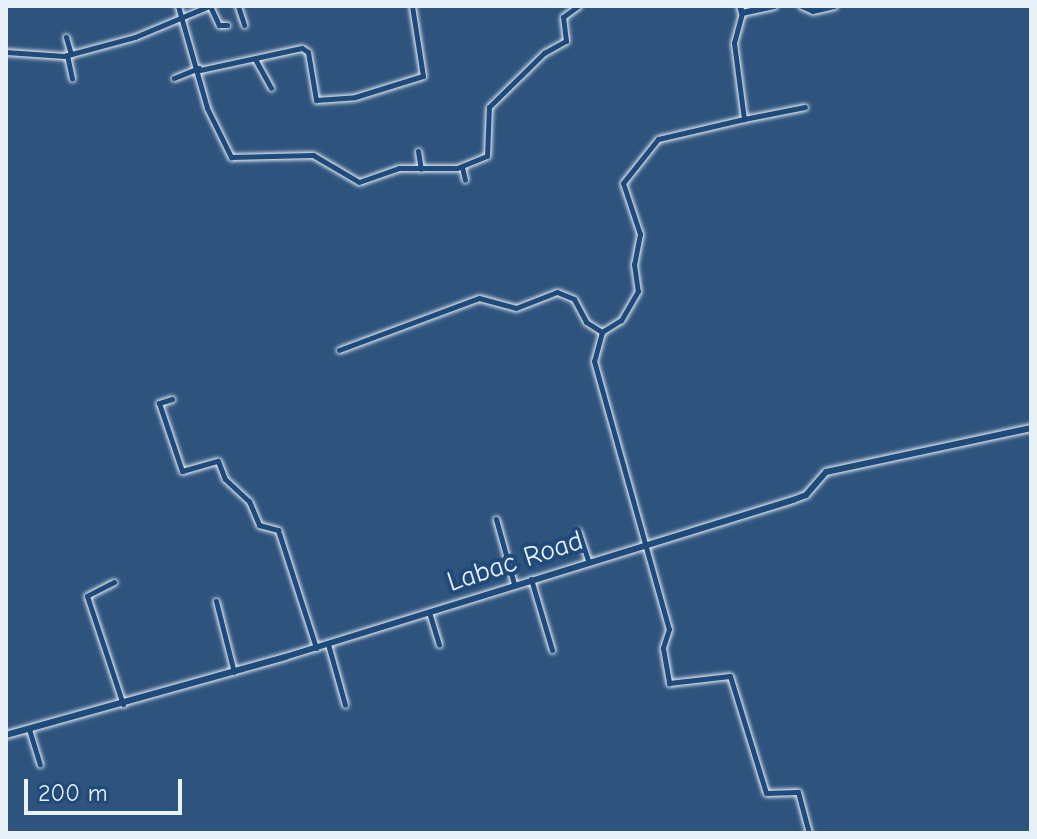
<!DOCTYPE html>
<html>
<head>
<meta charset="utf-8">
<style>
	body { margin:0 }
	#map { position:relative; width:1037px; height:839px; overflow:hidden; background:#2e537d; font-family:"Comic Neue",sans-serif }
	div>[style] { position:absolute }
	.roads { filter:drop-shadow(0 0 2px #e8f1f8) drop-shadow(0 0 2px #e8f1f8) }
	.minor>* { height:5px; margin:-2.5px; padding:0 2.5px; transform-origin:2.5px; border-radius:2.5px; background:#1f4a7a }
	.tertiary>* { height:6px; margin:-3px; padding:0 3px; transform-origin:3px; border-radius:3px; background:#1f4a7a }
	span { translate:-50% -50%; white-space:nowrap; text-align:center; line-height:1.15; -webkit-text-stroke:8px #1f4a7a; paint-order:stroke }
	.street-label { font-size:28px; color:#e8f1f8 }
	.frame { position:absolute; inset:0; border:8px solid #e8f1f8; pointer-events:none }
	.scale { position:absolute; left:24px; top:779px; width:158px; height:36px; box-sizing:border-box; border:4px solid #e8f1f8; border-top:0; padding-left:10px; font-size:24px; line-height:28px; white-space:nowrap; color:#e8f1f8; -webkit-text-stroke:6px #1f4a7a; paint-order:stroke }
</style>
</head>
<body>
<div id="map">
	<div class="roads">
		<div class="minor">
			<i style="left:178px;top:6px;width:106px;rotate:74.1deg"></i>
			<i style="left:207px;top:108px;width:55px;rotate:63.9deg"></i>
			<i style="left:231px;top:157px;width:82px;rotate:-1.4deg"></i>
			<i style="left:313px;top:155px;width:53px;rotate:30.4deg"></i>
			<i style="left:359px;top:182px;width:42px;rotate:-19.3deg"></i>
			<i style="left:399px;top:168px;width:58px"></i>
			<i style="left:457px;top:168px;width:32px;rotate:-22deg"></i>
			<i style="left:487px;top:156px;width:49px;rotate:-87.7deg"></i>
			<i style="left:489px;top:107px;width:77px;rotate:-44.5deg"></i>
			<i style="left:544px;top:53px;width:25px;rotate:-29deg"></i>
			<i style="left:566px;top:41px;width:24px;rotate:-97deg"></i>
			<i style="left:563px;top:17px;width:19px;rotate:-36deg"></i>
			<i style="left:210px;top:6px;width:21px;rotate:65deg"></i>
			<i style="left:219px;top:25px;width:8px"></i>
			<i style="left:238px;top:6px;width:20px;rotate:72deg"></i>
			<i style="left:742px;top:13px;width:31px;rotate:105deg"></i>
			<i style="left:734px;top:43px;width:77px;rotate:82.5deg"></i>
			<i style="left:744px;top:119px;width:88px;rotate:166.9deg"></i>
			<i style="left:658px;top:139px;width:56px;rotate:128.5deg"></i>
			<i style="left:623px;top:183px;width:54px;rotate:71.6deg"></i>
			<i style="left:640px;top:234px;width:31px;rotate:101deg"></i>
			<i style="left:634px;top:264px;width:27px;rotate:82deg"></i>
			<i style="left:638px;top:291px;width:34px;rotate:120deg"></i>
			<i style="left:621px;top:320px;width:22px;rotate:148deg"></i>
			<i style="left:602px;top:332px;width:30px;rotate:105deg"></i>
			<i style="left:594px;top:361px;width:278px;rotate:74.4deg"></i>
			<i style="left:669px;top:629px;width:20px;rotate:108deg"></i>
			<i style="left:663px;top:648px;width:36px;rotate:80deg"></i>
			<i style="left:669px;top:683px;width:61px;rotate:-6.5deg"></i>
			<i style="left:730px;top:676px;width:122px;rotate:72.9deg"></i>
			<i style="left:766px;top:793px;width:32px;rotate:-2deg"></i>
			<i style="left:798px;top:792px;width:42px;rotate:75deg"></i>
			<i style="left:66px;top:37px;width:18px;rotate:74deg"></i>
			<i style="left:6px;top:52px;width:58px;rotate:3.9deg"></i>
			<i style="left:64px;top:56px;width:73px;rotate:-15deg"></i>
			<i style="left:135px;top:37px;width:80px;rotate:-22.7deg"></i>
			<i style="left:67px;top:55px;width:24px;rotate:78deg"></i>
			<i style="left:255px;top:59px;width:33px;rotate:61deg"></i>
			<i style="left:200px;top:70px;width:104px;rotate:-12.2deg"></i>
			<i style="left:302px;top:48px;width:7px;rotate:34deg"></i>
			<i style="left:308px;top:52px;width:49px;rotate:80.5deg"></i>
			<i style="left:316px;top:100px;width:39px;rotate:-4deg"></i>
			<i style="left:355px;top:97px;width:71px;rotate:-17.2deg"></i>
			<i style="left:423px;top:76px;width:71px;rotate:-98.9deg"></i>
			<i style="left:174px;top:78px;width:27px;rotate:-22deg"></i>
			<i style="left:744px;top:119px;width:62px;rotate:-11.1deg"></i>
			<i style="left:418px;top:151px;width:18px;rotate:81deg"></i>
			<i style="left:462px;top:167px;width:13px;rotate:77deg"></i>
			<i style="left:339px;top:350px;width:149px;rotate:-20.4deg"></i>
			<i style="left:479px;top:298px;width:38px;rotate:15deg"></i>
			<i style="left:516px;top:308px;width:44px;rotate:-21.3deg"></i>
			<i style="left:557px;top:292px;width:18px;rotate:22deg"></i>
			<i style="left:574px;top:299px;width:26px;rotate:62deg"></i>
			<i style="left:586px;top:322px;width:19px;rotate:32deg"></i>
			<i style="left:172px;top:399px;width:14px;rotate:163deg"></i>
			<i style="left:159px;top:403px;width:72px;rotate:71.3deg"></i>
			<i style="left:182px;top:471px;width:37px;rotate:-16deg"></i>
			<i style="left:218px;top:461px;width:19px;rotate:69deg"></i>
			<i style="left:225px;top:479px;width:33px;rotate:43deg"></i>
			<i style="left:249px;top:501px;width:26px;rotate:67deg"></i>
			<i style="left:259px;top:525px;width:20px;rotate:15deg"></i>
			<i style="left:278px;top:530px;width:124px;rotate:72.1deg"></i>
			<i style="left:496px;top:519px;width:67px;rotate:74.5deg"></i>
			<i style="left:578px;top:531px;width:31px;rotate:71deg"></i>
			<i style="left:531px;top:579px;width:74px;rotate:73.5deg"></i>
			<i style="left:114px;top:582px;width:30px;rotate:153deg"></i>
			<i style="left:87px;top:596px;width:114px;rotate:71.6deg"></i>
			<i style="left:216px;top:601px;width:73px;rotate:75.8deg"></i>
			<i style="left:429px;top:612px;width:34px;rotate:73deg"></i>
			<i style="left:328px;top:644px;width:63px;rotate:74.4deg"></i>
			<i style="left:29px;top:729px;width:37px;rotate:73deg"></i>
		</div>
		<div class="tertiary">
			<i style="left:740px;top:6px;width:7px;rotate:74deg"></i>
			<i style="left:742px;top:13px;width:33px;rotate:-12deg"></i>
			<i style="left:802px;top:6px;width:12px;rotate:24deg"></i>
			<i style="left:813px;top:11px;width:22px;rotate:-13deg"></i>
			<i style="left:6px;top:735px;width:290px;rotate:-15.6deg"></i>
			<i style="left:285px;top:657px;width:532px;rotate:-17.17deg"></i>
			<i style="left:793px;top:500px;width:14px;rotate:-21deg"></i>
			<i style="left:806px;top:495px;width:30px;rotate:-49deg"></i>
			<i style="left:826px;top:472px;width:210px;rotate:-12.1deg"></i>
		</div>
	</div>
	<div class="street-label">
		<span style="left:515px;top:561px;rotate:-18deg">Labac Road</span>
	</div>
	<div class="frame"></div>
	<div class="scale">200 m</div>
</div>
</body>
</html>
